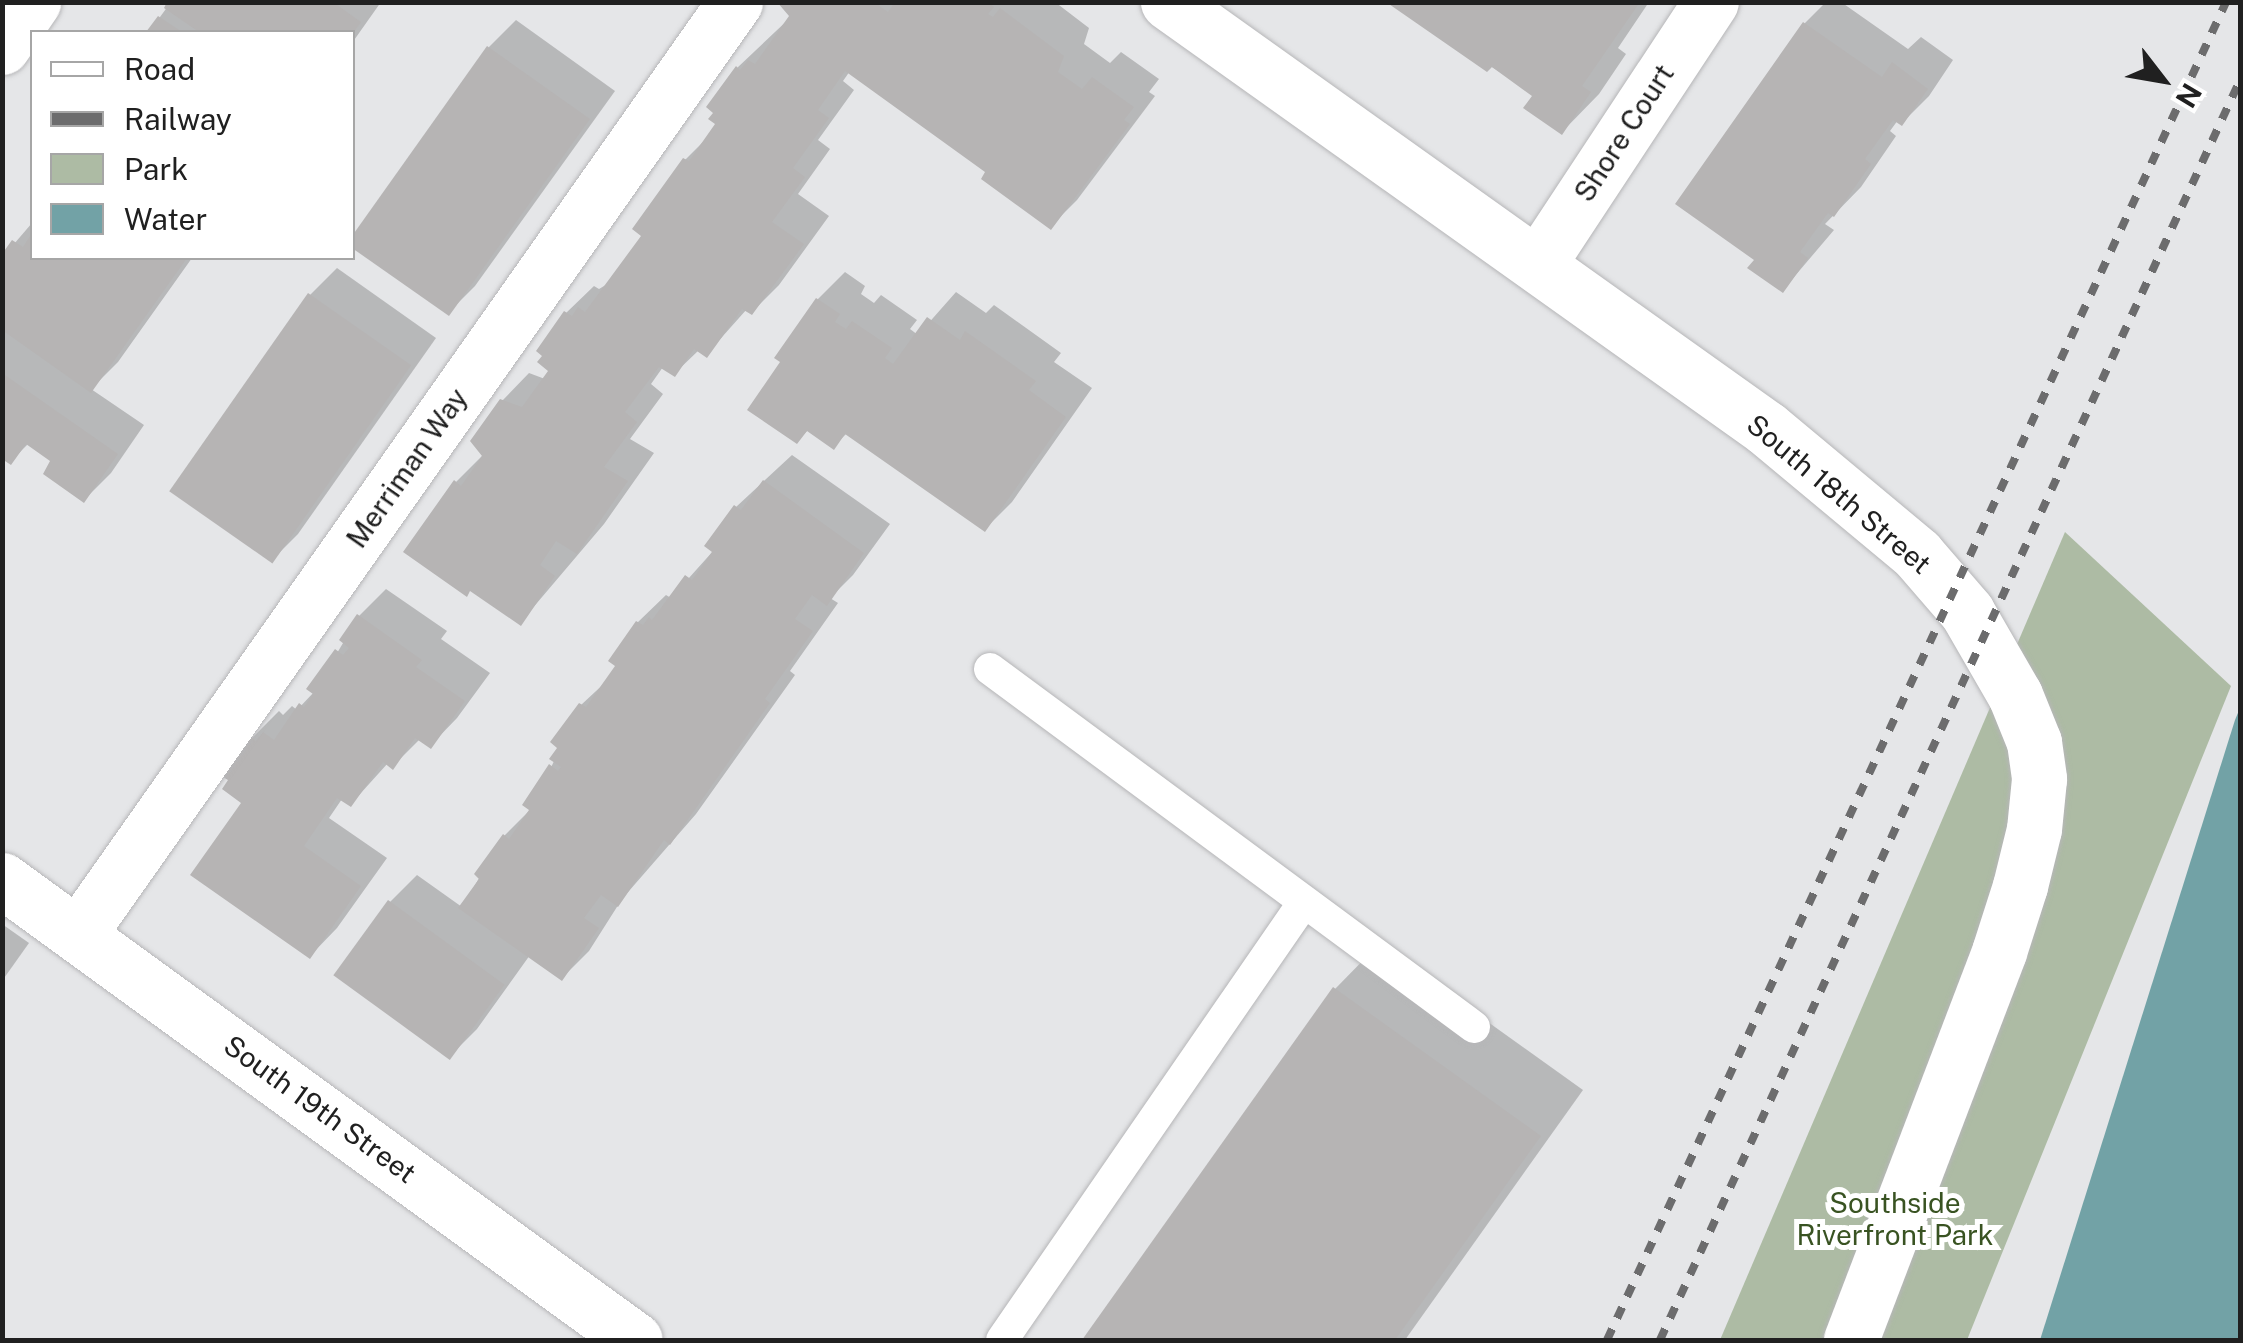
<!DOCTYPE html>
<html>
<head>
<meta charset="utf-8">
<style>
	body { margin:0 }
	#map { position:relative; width:2243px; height:1343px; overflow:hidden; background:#e5e6e8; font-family:"Public Sans",sans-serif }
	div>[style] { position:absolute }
	.green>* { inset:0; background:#adbba4 }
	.water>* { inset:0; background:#72a2a6 }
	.shadow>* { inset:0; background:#0003 }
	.building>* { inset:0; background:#b6b4b4; transform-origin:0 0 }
	.roads { filter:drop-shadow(0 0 2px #b6b6b8) drop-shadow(0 0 2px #b6b6b8) }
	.lane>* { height:32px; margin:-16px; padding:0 16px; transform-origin:16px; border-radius:16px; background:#fff }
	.street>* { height:55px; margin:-27.5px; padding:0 27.5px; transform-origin:27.5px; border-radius:27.5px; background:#fff }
	.rail>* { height:8px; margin-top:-4px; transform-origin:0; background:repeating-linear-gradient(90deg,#6c6c6d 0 12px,transparent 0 24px) }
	span { translate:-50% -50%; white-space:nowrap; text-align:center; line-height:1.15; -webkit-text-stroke:10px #fff; paint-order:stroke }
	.street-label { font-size:28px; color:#202020 }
	.park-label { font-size:28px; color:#395322 }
	.frame { position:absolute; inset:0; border:5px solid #202020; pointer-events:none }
	.legend { position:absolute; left:30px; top:30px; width:325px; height:230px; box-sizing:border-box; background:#fff; border:2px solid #a6a6a6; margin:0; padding:12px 18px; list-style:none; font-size:30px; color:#202020 }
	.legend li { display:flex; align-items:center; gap:20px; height:50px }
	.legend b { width:50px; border:2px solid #a6a6a6 }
	.north { position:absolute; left:2113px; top:30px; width:100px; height:100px; -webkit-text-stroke:8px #fff; paint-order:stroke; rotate:121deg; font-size:28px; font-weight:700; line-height:40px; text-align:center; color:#202020 }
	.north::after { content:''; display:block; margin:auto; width:35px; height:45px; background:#202020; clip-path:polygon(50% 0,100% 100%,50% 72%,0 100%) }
</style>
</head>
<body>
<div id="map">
	<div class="green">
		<i style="clip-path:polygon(2065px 532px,2231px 686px,1967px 1340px,1720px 1340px)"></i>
	</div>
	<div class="water">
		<i style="clip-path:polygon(2240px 708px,2240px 1340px,2040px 1340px,2235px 720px)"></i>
	</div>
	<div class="shadow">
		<i style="clip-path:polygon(171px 2px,381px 2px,352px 43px,352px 32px,149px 32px)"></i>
		<i style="clip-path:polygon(780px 2px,1055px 2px,1089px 28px,1084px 44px,1110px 63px,1121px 52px,1159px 79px,1149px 92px,1155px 96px,1077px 200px,1050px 227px,988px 171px,850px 71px,843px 81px,854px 90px,818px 140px,830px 149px,798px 194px,829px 216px,779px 285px,752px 312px,747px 309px,706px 355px,699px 350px,674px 374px,663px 367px,651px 384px,663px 394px,630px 439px,654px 453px,604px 524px,520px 623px,456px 482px,484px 454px,502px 401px,529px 373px,545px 379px,551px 371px,566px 313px,594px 286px,599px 289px,609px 283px,644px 235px,685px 160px,713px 132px,737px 68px,793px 15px)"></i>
		<i style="clip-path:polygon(1390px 2px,1649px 2px,1618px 48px,1626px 54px,1599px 94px,1562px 132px,1536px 95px)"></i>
		<i style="clip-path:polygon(1826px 2px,1841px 2px,1908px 49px,1921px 37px,1953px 60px,1929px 96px,1902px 123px,1898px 120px,1890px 131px,1896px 136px,1861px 187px,1825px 224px,1834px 230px,1783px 290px,1757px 260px,1678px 203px,1805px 23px)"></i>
		<i style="clip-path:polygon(516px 20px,615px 91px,475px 286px,448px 313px,489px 47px)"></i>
		<i style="clip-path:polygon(32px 223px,32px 258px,192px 258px,118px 362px,91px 389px,144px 425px,111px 473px,84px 500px,53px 460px,29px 443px,10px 462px,2px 456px,2px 258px)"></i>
		<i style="clip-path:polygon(337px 268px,436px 338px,298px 534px,271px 561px,310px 295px)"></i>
		<i style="clip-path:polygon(845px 272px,865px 286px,861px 294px,874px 303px,881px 295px,917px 320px,910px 329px,918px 335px,956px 292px,986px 313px,994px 305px,1061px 353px,1054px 362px,1092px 388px,1012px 502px,985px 529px,847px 433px,834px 446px,809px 429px,797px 441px,784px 361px,818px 299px)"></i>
		<i style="clip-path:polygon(792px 455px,890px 524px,853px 575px,830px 598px,838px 603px,790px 671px,795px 675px,696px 814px,622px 899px,589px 951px,562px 978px,530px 955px,477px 1029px,450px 1056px,390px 902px,417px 875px,462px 907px,504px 836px,531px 809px,581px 705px,610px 678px,638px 622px,666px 595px,671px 598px,714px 550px,736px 507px)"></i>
		<i style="clip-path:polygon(386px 589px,447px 631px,441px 639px,490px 673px,457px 718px,430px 746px,420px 739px,392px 767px,388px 763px,351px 804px,342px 799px,329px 818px,387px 858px,337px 928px,310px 956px,244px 802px,252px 738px,279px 711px,283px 715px,292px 706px,297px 710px,314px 692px,359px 616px)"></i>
		<i style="clip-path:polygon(2px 924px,29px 943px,2px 981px)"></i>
		<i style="clip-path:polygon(1379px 944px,1583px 1090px,1405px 1340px,1085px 1340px,1335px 989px)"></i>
	</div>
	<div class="building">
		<i style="clip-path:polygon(167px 2px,333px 2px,361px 22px,354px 32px,199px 32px,164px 8px)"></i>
		<i style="clip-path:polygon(777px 2px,874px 2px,888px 12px,895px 2px,988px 2px,994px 7px,988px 14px,993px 17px,1000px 8px,1064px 56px,1058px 72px,1082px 89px,1092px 77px,1134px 107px,1124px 120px,1130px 124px,1051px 230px,981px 179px,985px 172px,845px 71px,818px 110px,829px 118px,793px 168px,805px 177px,772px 222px,804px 244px,752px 315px,742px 309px,707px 358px,694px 349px,675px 377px,659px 367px,625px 412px,637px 422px,604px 467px,628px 481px,577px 554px,556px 541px,540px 565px,555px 576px,521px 626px,470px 591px,467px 597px,403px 552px,454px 480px,461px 486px,482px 456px,470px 441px,500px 399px,522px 407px,548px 371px,537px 362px,542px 356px,536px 351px,564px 311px,572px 316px,578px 307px,585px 312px,641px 236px,632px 229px,683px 158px,689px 161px,715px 124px,708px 119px,713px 113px,706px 107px,736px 66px,740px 70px,748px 60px,755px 64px,789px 16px)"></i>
		<i style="clip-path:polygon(1386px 2px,1640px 2px,1582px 86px,1591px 92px,1562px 135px,1523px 108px,1532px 96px,1492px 67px,1487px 72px)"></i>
		<i style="clip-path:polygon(158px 16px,182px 32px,146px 32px)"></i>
		<i style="clip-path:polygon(1803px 22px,1882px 77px,1892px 62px,1928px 89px,1902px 126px,1893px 120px,1865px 159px,1871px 164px,1834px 217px,1828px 213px,1800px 252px,1808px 258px,1783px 293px,1747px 268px,1754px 260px,1675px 204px)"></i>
		<i style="clip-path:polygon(487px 46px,590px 119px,449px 316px,352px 248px,352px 236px)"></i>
		<i style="clip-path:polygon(32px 233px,32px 258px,187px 258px,91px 393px,2px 330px,2px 254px,12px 240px,23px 247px)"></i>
		<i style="left:308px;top:293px;width:126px;height:242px;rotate:35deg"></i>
		<i style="clip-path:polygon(816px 298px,840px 314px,835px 322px,846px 329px,852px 321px,892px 348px,885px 358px,893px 364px,927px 317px,960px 340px,965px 331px,1036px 381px,1029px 390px,1066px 417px,985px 532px,845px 434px,834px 450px,807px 431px,797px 444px,747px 410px,780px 362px,774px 358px)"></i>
		<i style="clip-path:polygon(2px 373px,118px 454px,84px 503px,43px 474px,50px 461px,26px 444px,11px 465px,2px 459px)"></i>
		<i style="clip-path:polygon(763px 480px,864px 553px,827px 606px,812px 595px,795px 619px,813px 631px,765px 699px,770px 703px,670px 845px,664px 840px,618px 907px,601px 895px,584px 918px,599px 928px,562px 981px,458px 908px,479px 879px,474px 874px,503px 834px,509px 839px,529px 810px,522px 805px,549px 764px,558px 771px,561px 767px,549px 759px,557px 748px,550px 742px,579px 703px,586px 707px,615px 666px,608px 661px,636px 621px,643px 625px,649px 617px,652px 620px,685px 575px,692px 580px,712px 552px,704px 546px,734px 505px,741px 510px)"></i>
		<i style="clip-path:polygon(357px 614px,422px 660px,416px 667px,465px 701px,431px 749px,415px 738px,393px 770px,383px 762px,351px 807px,337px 798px,304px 846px,361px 886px,310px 959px,190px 875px,241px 803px,222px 789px,228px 780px,221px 776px,250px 736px,256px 741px,263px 732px,274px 740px,299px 703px,304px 707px,313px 694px,306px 689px,335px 649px,343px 655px,349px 648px,339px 640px)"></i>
		<i style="left:388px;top:900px;width:144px;height:93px;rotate:36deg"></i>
		<i style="clip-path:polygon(1333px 987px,1541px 1136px,1395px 1340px,1082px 1340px)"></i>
	</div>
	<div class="roads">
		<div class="lane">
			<i style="left:990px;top:669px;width:602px;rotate:36.49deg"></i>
			<i style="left:1002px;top:1340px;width:532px;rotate:-55.41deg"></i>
		</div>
		<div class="street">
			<i style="left:1168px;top:2px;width:734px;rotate:35.47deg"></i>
			<i style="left:1766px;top:428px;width:197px;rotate:39.8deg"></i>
			<i style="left:1917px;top:554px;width:77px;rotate:49.2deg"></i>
			<i style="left:1967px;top:612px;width:96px;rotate:60deg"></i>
			<i style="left:2015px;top:695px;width:51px;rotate:68deg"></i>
			<i style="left:2034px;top:742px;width:37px;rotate:82deg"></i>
			<i style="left:2039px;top:779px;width:50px;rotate:95.7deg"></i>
			<i style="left:2034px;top:829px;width:59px;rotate:103.8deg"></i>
			<i style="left:2020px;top:886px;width:69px;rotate:107.7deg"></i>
			<i style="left:1999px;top:952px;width:415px;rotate:110.9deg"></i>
			<i style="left:2px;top:47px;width:55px;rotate:-55.4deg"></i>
			<i style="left:1538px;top:264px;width:314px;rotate:-56.6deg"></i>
			<i style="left:2px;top:880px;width:782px;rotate:36.01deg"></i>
			<i style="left:79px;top:933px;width:1139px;rotate:-54.83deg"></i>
		</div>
	</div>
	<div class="rail">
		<i style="left:1607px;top:1340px;width:1474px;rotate:-65.17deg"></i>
		<i style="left:1660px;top:1340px;width:1387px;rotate:-65.28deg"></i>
	</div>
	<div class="street-label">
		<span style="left:1624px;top:133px;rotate:-57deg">Shore Court</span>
		<span style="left:407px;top:468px;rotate:-55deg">Merriman Way</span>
		<span style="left:1839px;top:494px;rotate:40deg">South 18th Street</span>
		<span style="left:320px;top:1109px;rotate:36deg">South 19th Street</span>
	</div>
	<div class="park-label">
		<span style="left:1895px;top:1219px">Southside<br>Riverfront Park</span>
	</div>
	<div class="frame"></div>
	<ul class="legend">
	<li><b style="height:12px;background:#fff"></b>Road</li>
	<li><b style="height:12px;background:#6c6c6d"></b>Railway</li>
	<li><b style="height:28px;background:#adbba4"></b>Park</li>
	<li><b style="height:28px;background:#72a2a6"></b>Water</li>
	</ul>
	<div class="north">N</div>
</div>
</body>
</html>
